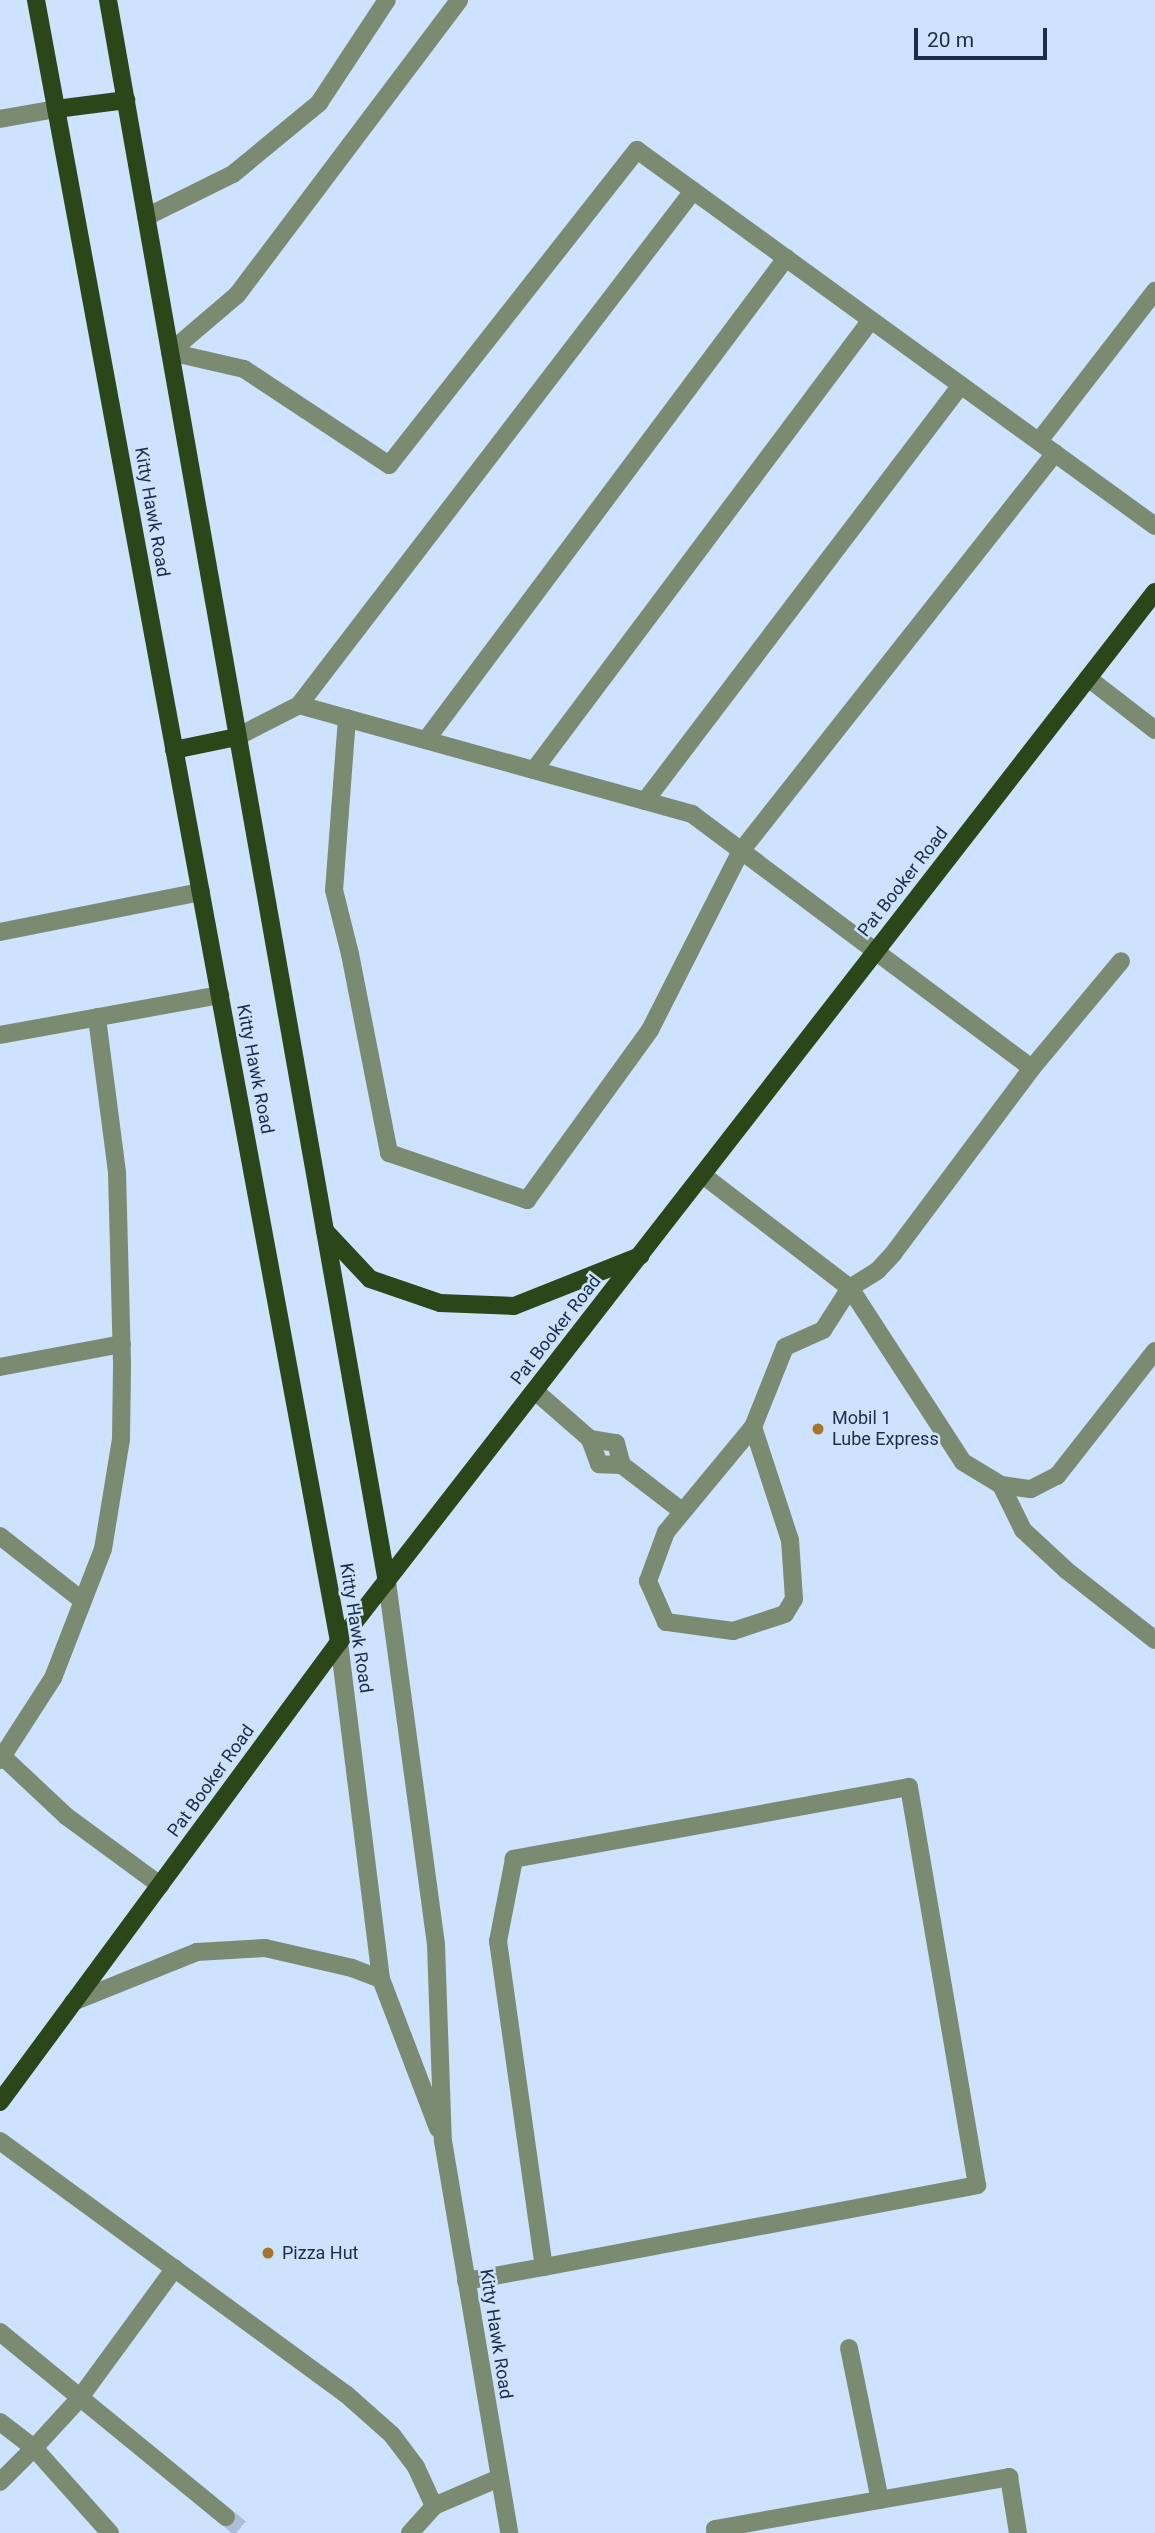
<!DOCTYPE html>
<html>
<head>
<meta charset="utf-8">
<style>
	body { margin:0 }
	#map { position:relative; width:1155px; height:2533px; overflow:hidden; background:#cde2fd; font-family:Roboto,sans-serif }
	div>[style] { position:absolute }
	.minor-tunnel>* { height:18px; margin-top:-9px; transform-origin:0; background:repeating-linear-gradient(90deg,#a9bed9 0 18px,transparent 0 27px) }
	.minor>* { height:18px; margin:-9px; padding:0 9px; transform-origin:9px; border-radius:9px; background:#7b8b72 }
	.major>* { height:18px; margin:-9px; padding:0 9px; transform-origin:9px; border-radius:9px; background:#2b4618 }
	.dots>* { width:19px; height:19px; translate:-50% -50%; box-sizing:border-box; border:4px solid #cde2fd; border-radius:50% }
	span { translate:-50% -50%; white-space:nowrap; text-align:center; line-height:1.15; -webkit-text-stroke:5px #cde2fd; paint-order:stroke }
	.street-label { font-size:18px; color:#192e48 }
	.poi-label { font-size:18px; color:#192e48 }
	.left { translate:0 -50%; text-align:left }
	.scale { position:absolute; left:914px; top:28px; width:133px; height:32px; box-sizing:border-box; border:4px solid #192e48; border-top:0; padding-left:9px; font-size:21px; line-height:24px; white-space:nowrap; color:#192e48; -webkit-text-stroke:5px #cde2fd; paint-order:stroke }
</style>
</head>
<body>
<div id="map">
	<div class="minor-tunnel">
		<i style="left:226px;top:2517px;width:26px;rotate:39deg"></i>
	</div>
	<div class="minor">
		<i style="left:0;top:119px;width:57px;rotate:-10.1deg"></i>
		<i style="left:146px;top:217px;width:97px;rotate:-26.3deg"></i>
		<i style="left:233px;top:174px;width:112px;rotate:-39.5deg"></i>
		<i style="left:319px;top:103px;width:123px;rotate:-56.6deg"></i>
		<i style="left:170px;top:352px;width:76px;rotate:12.9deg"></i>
		<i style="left:244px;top:369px;width:174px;rotate:33.5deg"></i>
		<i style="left:389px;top:465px;width:401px;rotate:-51.8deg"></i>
		<i style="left:637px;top:150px;width:640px;rotate:35.97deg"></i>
		<i style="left:170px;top:352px;width:88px;rotate:-40.4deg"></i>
		<i style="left:237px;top:295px;width:369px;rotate:-53deg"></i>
		<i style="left:1039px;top:441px;width:190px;rotate:-52.3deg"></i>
		<i style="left:1088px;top:678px;width:85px;rotate:37.8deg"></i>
		<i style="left:299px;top:705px;width:648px;rotate:-52.53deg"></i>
		<i style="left:347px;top:718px;width:172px;rotate:94.3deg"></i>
		<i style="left:334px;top:890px;width:66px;rotate:76deg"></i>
		<i style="left:350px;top:954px;width:203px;rotate:78.9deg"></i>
		<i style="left:389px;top:1153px;width:146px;rotate:18.8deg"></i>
		<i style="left:527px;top:1200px;width:210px;rotate:-54.1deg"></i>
		<i style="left:650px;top:1030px;width:201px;rotate:-63.1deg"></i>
		<i style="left:741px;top:851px;width:507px;rotate:-51.73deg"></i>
		<i style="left:237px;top:737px;width:70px;rotate:-27.3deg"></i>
		<i style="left:299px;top:705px;width:408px;rotate:15.5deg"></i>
		<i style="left:692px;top:814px;width:424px;rotate:36.8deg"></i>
		<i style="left:1032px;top:1068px;width:232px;rotate:126.8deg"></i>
		<i style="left:893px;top:1254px;width:23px;rotate:133deg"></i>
		<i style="left:877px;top:1271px;width:32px;rotate:148deg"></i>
		<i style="left:850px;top:1288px;width:185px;rotate:-142.5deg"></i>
		<i style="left:426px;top:740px;width:602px;rotate:-53.24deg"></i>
		<i style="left:534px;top:770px;width:562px;rotate:-53.17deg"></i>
		<i style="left:645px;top:801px;width:522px;rotate:-52.78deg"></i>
		<i style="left:0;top:932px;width:205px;rotate:-11.3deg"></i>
		<i style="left:0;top:1035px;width:224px;rotate:-10.3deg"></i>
		<i style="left:1032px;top:1068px;width:139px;rotate:-50.2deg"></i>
		<i style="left:0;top:1367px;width:124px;rotate:-10.7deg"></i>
		<i style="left:535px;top:1391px;width:73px;rotate:41.1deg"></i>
		<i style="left:753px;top:1427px;width:119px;rotate:71.9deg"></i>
		<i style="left:790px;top:1540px;width:59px;rotate:86.1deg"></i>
		<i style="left:794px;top:1599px;width:17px;rotate:121deg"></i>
		<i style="left:785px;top:1614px;width:55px;rotate:161.9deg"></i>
		<i style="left:733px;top:1631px;width:68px;rotate:-172.3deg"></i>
		<i style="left:666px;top:1622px;width:45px;rotate:-113.7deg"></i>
		<i style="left:648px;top:1581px;width:52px;rotate:-69.8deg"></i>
		<i style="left:666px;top:1532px;width:136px;rotate:-50.4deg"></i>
		<i style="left:753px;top:1427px;width:86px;rotate:-68.2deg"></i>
		<i style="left:785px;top:1347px;width:42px;rotate:-24.1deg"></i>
		<i style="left:823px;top:1330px;width:50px;rotate:-57.3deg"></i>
		<i style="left:850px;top:1288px;width:207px;rotate:57deg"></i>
		<i style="left:963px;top:1462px;width:44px;rotate:31.2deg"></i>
		<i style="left:1001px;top:1485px;width:30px;rotate:8deg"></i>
		<i style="left:1031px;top:1489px;width:29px;rotate:-27deg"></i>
		<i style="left:1057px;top:1476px;width:159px;rotate:-51.9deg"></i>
		<i style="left:622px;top:1465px;width:23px;rotate:-178deg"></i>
		<i style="left:599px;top:1464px;width:27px;rotate:-110deg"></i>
		<i style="left:590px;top:1439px;width:26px;rotate:9deg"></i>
		<i style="left:616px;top:1443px;width:23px;rotate:75deg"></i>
		<i style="left:622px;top:1465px;width:76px;rotate:37.5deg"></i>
		<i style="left:1001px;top:1485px;width:50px;rotate:63.9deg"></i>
		<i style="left:1023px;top:1530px;width:59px;rotate:42.9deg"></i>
		<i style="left:1066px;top:1570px;width:113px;rotate:38.2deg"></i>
		<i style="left:0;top:1536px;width:105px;rotate:38.1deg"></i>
		<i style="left:387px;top:1582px;width:366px;rotate:82.3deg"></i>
		<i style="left:436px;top:1945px;width:196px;rotate:88deg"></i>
		<i style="left:443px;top:2141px;width:398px;rotate:80.4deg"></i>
		<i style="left:339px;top:1642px;width:340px;rotate:82.9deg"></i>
		<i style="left:381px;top:1979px;width:160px;rotate:69.1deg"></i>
		<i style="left:0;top:1754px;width:91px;rotate:43.2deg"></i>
		<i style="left:66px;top:1816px;width:117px;rotate:36.3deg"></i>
		<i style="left:0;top:1760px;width:98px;rotate:-57.1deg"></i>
		<i style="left:53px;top:1678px;width:138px;rotate:-68.8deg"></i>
		<i style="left:103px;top:1549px;width:111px;rotate:-80.7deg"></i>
		<i style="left:121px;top:1439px;width:76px;rotate:-89.2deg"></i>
		<i style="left:122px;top:1363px;width:191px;rotate:-91.5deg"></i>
		<i style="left:117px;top:1172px;width:156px;rotate:-97.4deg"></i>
		<i style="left:73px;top:2002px;width:134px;rotate:-22deg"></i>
		<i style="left:197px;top:1952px;width:68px;rotate:-3.4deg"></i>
		<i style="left:265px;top:1948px;width:89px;rotate:12.9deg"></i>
		<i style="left:352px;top:1968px;width:31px;rotate:21deg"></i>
		<i style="left:0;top:2141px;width:430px;rotate:36.2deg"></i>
		<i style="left:347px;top:2395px;width:60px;rotate:41.6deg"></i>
		<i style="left:392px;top:2435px;width:40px;rotate:53deg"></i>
		<i style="left:416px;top:2467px;width:43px;rotate:65.2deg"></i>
		<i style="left:466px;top:2281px;width:79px;rotate:-10.2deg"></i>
		<i style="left:544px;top:2267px;width:441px;rotate:-10.7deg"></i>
		<i style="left:977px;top:2185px;width:404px;rotate:-99.7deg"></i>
		<i style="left:909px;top:1787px;width:402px;rotate:169.7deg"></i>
		<i style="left:514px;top:1859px;width:84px;rotate:101deg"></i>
		<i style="left:498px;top:1941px;width:329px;rotate:82deg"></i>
		<i style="left:0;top:2332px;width:292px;rotate:39.3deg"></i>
		<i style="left:849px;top:2348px;width:155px;rotate:78.5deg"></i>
		<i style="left:0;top:2422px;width:43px;rotate:37.4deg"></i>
		<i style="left:34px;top:2448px;width:67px;rotate:-47.4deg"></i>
		<i style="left:79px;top:2399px;width:162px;rotate:-53.8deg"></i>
		<i style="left:0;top:2482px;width:48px;rotate:-45deg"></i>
		<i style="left:34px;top:2448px;width:114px;rotate:48.2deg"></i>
		<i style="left:410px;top:2533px;width:36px;rotate:-48deg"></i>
		<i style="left:434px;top:2506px;width:71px;rotate:-23.3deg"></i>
		<i style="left:716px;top:2533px;width:4px;rotate:-104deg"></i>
		<i style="left:715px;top:2529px;width:299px;rotate:-10deg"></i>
		<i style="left:1009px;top:2477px;width:57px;rotate:80.9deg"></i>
	</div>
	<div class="major">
		<i style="left:36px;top:0;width:1670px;rotate:79.54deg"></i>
		<i style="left:108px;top:0;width:1606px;rotate:80deg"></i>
		<i style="left:56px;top:109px;width:71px;rotate:-7.3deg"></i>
		<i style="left:174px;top:750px;width:64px;rotate:-11.7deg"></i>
		<i style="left:325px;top:1231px;width:66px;rotate:46.8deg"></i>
		<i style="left:370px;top:1279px;width:74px;rotate:18.9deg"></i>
		<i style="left:440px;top:1303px;width:74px;rotate:2.3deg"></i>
		<i style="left:514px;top:1306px;width:136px;rotate:-21.6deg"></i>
		<i style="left:0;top:2102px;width:571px;rotate:-53.61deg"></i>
		<i style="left:339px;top:1642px;width:1330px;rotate:-52.15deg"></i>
	</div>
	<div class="dots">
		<i style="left:818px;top:1429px;background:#a6752a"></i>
		<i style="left:268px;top:2253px;background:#a6752a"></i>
	</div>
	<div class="street-label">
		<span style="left:152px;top:512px;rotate:80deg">Kitty Hawk Road</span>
		<span style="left:903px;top:882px;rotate:-52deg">Pat Booker Road</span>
		<span style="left:255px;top:1069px;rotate:79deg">Kitty Hawk Road</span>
		<span style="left:556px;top:1330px;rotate:-52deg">Pat Booker Road</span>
		<span style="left:356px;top:1628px;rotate:81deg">Kitty Hawk Road</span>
		<span style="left:211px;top:1781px;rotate:-54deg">Pat Booker Road</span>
		<span style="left:496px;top:2334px;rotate:81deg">Kitty Hawk Road</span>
	</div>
	<div class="poi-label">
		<span class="left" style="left:832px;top:1429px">Mobil 1<br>Lube Express</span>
		<span class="left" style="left:282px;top:2253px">Pizza Hut</span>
	</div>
	<div class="scale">20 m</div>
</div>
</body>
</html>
